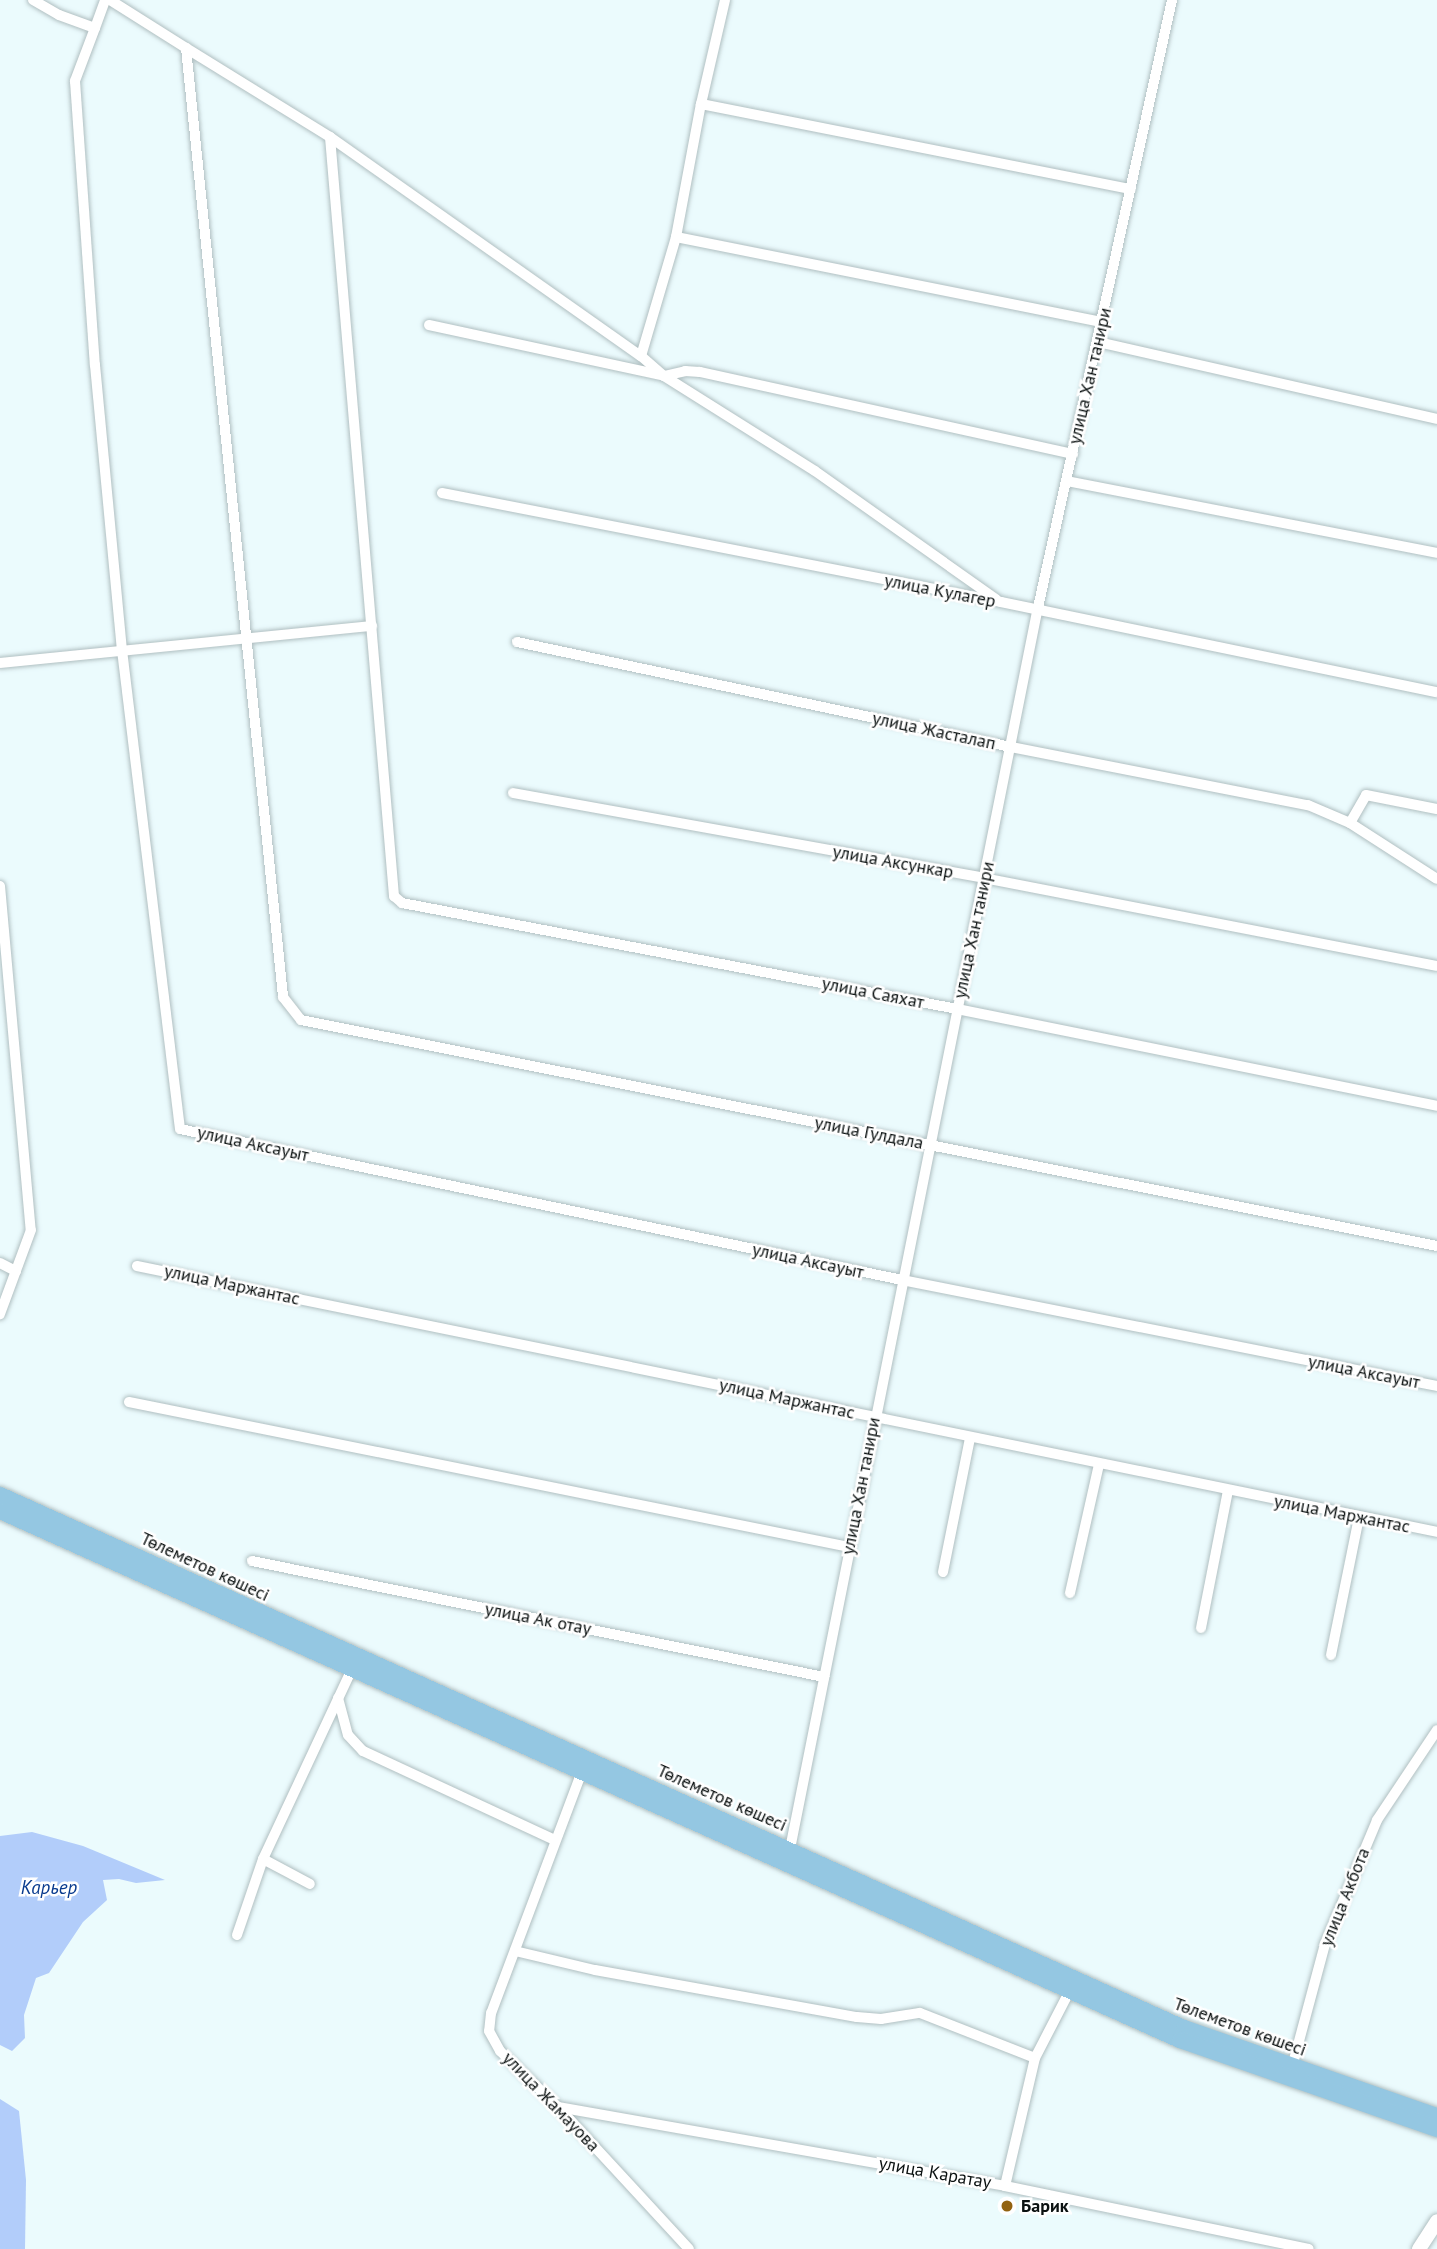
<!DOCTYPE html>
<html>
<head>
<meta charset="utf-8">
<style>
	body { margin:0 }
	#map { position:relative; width:1437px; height:2249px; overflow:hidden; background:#ebfbfd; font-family:"PT Sans",sans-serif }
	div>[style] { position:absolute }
	.water>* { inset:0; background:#b2cdfa }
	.roads { filter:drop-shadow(0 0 2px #b0bfc1) drop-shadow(0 0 2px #b0bfc1) }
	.street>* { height:10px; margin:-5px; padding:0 5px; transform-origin:5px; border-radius:5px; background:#fff }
	.secondary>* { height:14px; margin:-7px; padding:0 7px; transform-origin:7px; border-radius:7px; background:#fff }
	.primary>* { height:16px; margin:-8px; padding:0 8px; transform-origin:8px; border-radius:8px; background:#94c7e2 }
	.dots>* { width:19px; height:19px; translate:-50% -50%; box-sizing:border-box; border:4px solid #fff; border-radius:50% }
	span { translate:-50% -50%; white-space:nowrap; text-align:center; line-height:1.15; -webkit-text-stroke:5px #fff; paint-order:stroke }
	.street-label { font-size:18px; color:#0b1111 }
	.poi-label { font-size:18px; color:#0b1111; font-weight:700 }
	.left { translate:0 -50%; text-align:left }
	.water-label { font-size:19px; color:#093b8e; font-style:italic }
</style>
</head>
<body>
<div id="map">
	<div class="water">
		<i style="clip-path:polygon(32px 1832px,83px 1846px,165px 1880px,136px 1883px,119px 1879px,103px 1880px,107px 1900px,83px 1922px,49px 1973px,36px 1978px,24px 2015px,25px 2038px,12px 2051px,0 2045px,0 1836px)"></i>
		<i style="clip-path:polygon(0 2099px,19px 2111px,26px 2180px,25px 2249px,0 2249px)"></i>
	</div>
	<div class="roads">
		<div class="street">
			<i style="left:33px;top:0;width:30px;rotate:30deg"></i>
			<i style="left:59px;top:15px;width:38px;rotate:20deg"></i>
			<i style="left:95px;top:28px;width:30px;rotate:-70deg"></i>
			<i style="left:110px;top:0;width:90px;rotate:32.3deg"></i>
			<i style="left:186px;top:48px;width:954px;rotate:84.16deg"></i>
			<i style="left:283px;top:997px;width:29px;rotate:52deg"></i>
			<i style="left:301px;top:1020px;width:1158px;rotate:11.25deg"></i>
			<i style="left:95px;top:28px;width:57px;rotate:110.7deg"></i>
			<i style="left:75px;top:81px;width:285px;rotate:86deg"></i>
			<i style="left:95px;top:365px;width:286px;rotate:84.6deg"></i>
			<i style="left:122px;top:650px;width:482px;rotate:83.1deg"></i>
			<i style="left:180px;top:1129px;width:738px;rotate:11.81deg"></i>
			<i style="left:902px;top:1280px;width:545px;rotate:11.21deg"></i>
			<i style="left:186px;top:48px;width:169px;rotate:31.7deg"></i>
			<i style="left:330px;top:137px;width:380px;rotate:35.2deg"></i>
			<i style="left:641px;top:356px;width:30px;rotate:41deg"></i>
			<i style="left:664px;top:376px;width:178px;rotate:32.2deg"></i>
			<i style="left:815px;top:471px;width:222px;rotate:35.3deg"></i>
			<i style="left:701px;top:104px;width:438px;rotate:11.2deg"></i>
			<i style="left:330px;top:137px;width:762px;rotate:85.18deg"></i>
			<i style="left:394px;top:896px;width:11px;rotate:41deg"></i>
			<i style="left:402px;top:903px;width:565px;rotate:10.81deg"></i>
			<i style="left:957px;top:1009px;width:490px;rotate:11.4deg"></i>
			<i style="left:676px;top:237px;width:434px;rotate:11.3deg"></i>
			<i style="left:429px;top:325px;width:240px;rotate:12.2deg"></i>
			<i style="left:664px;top:376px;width:22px;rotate:-13deg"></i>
			<i style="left:685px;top:371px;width:15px;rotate:4deg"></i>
			<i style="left:700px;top:372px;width:382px;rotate:12.4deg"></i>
			<i style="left:1098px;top:342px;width:348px;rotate:12.8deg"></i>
			<i style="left:641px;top:356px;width:124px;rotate:-73.6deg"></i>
			<i style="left:676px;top:237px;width:135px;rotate:-79.4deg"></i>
			<i style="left:701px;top:104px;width:107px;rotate:-77deg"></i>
			<i style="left:1067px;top:481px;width:377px;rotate:11deg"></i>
			<i style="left:442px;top:493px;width:570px;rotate:11.03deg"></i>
			<i style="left:1001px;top:602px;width:445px;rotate:11.7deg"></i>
			<i style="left:517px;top:642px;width:505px;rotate:12deg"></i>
			<i style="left:1011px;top:747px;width:303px;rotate:11.1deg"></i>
			<i style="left:1308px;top:805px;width:46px;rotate:23.2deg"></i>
			<i style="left:1350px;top:823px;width:103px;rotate:32.8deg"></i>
			<i style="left:0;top:663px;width:374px;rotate:-5.7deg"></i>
			<i style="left:513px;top:793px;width:479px;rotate:10.2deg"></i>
			<i style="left:984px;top:878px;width:461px;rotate:11deg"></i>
			<i style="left:1350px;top:823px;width:32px;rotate:-60deg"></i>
			<i style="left:1366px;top:795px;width:72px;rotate:11.2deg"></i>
			<i style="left:0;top:886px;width:345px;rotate:84.9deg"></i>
			<i style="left:31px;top:1230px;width:90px;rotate:110.3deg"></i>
			<i style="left:0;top:1263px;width:18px;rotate:27deg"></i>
			<i style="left:137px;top:1266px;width:1327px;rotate:11.56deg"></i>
			<i style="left:129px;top:1402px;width:734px;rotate:11.39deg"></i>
			<i style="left:252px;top:1561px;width:584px;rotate:11.46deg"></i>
			<i style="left:943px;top:1572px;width:137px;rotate:-78.6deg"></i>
			<i style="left:1070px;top:1593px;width:132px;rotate:-77.3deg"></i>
			<i style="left:1201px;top:1628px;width:140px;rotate:-78.9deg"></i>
			<i style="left:1331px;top:1655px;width:141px;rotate:-78.5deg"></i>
			<i style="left:338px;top:1698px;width:38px;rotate:75deg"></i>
			<i style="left:348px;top:1735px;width:22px;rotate:47deg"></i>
			<i style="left:363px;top:1751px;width:212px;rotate:24.9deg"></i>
			<i style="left:581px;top:1774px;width:255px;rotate:110.6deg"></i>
			<i style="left:491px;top:2013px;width:18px;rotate:96deg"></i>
			<i style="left:489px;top:2031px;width:23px;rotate:61deg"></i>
			<i style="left:500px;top:2051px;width:81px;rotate:44deg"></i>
			<i style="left:558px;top:2107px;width:193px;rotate:47.3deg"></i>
			<i style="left:789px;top:1854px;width:1267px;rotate:-78.71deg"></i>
			<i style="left:1037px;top:612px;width:627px;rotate:-77.56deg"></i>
			<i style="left:263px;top:1859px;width:53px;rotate:28deg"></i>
			<i style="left:237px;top:1935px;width:80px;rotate:-71.1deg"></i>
			<i style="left:263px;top:1859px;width:214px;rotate:-64.9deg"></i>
			<i style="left:515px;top:1951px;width:82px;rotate:13.4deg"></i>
			<i style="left:595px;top:1970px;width:266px;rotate:10.2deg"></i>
			<i style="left:857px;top:2017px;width:24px;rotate:5deg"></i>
			<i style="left:881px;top:2019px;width:39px;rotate:-9deg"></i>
			<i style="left:920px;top:2013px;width:123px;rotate:21.4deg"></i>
			<i style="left:1291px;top:2071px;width:131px;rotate:-75deg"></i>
			<i style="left:1325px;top:1944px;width:134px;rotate:-67.2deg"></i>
			<i style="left:1377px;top:1820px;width:108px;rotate:-56.3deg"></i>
			<i style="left:558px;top:2107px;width:454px;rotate:10deg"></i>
			<i style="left:1005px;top:2186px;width:310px;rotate:11.7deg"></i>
			<i style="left:1005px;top:2186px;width:131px;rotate:-76.8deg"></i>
			<i style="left:1035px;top:2058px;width:74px;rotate:-62.7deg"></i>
		</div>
		<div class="secondary">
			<i style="left:1419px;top:2249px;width:33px;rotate:-57deg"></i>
		</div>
		<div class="primary">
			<i style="left:0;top:1495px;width:1298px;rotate:24.24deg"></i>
			<i style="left:1184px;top:2028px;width:268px;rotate:19.2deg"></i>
			<i style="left:0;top:1511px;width:1293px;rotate:24.15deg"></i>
			<i style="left:1180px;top:2040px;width:272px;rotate:19.1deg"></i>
		</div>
	</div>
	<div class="dots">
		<i style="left:1007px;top:2206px;background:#926210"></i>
	</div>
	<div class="street-label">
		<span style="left:1090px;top:376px;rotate:-77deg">улица Хан танири</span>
		<span style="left:940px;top:591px;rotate:11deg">улица Кулагер</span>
		<span style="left:934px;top:731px;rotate:12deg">улица Жасталап</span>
		<span style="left:893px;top:862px;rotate:10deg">улица Аксункар</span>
		<span style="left:974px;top:930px;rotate:-78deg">улица Хан танири</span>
		<span style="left:873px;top:993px;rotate:11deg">улица Саяхат</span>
		<span style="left:869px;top:1133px;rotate:11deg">улица Гулдала</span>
		<span style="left:253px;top:1144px;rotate:12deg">улица Аксауыт</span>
		<span style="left:808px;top:1261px;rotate:12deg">улица Аксауыт</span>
		<span style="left:232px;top:1285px;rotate:12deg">улица Маржантас</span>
		<span style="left:1364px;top:1372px;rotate:11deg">улица Аксауыт</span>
		<span style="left:787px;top:1399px;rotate:12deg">улица Маржантас</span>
		<span style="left:861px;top:1486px;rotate:-79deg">улица Хан танири</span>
		<span style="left:1342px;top:1514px;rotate:11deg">улица Маржантас</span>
		<span style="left:205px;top:1567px;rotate:25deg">Төлеметов көшесі</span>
		<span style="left:538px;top:1619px;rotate:11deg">улица Ак отау</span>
		<span style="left:722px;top:1798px;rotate:24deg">Төлеметов көшесі</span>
		<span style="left:1345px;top:1897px;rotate:-68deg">улица Акбота</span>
		<span style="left:1240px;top:2027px;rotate:20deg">Төлеметов көшесі</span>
		<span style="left:551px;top:2102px;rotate:46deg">улица Жамауова</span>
		<span style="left:935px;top:2173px;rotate:10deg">улица Каратау</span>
	</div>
	<div class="poi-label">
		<span class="left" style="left:1021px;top:2206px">Барик</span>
	</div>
	<div class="water-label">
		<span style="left:49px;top:1888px">Карьер</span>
	</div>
</div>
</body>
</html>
